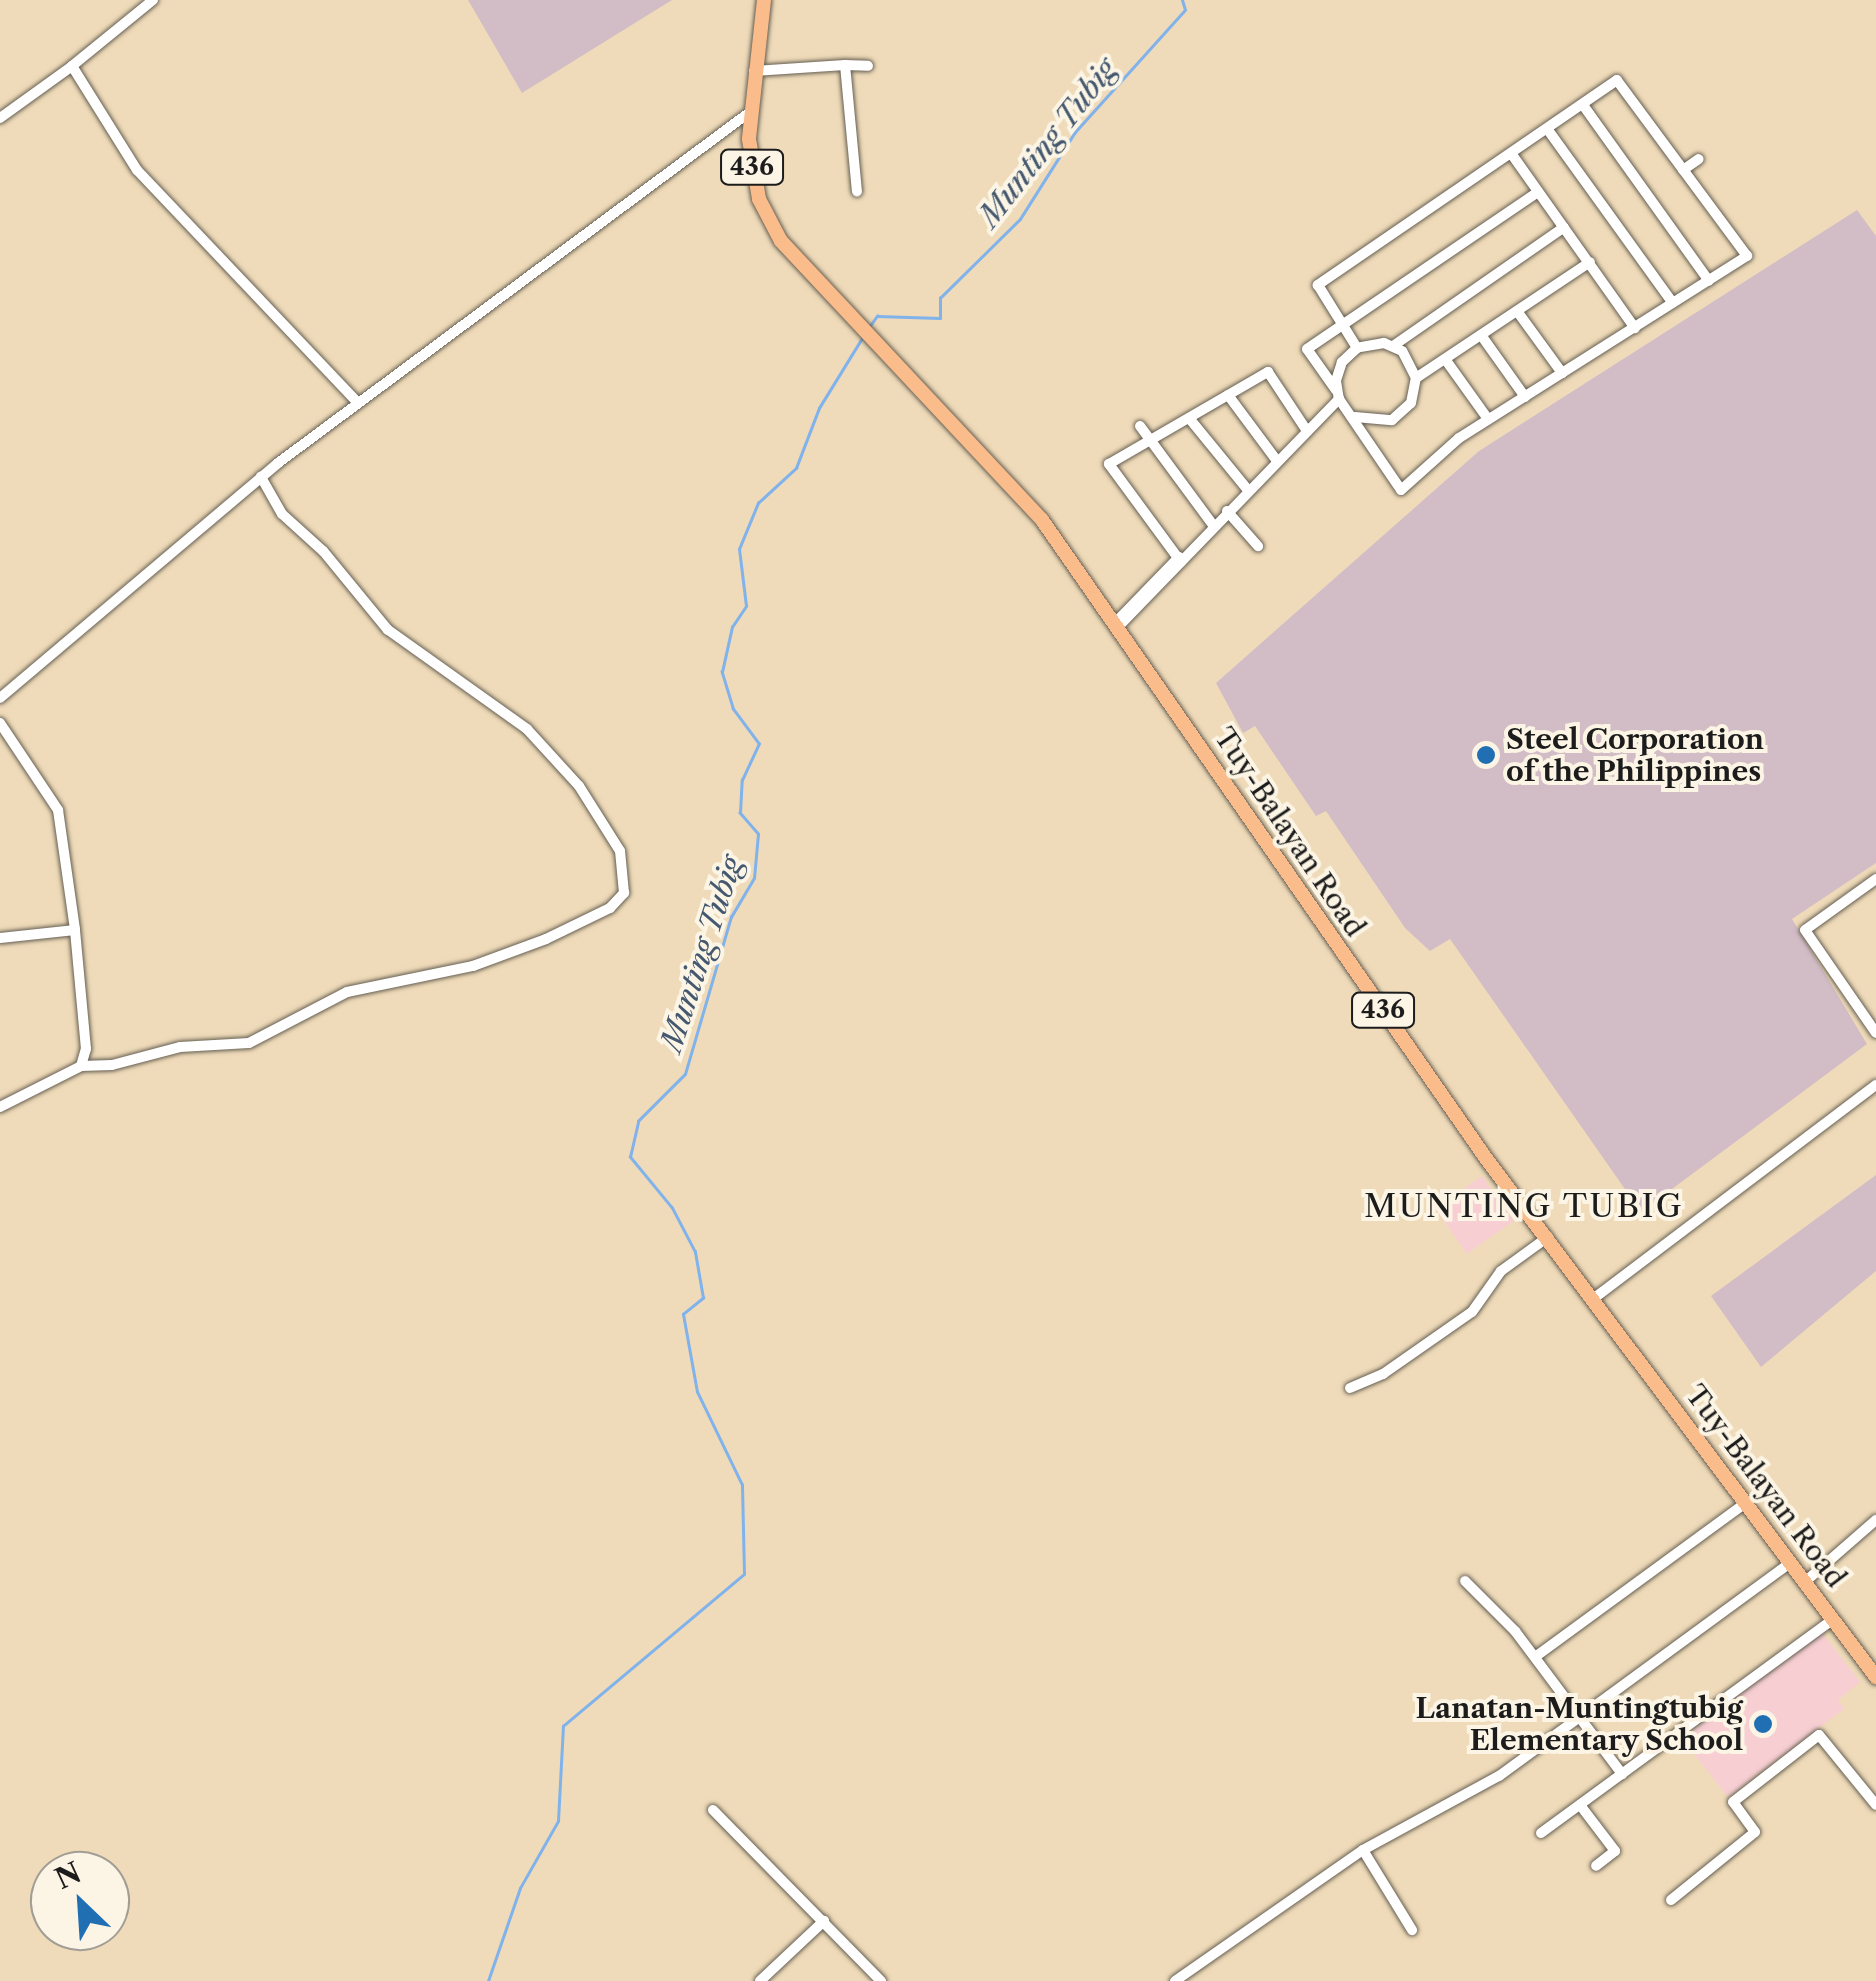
<!DOCTYPE html>
<html>
<head>
<meta charset="utf-8">
<style>
	body { margin:0 }
	#map { position:relative; width:1876px; height:1981px; overflow:hidden; background:#efdbb9; font-family:"Libre Caslon Text",serif }
	div>[style] { position:absolute }
	.built>* { inset:0; background:#f7cfd3; transform-origin:0 0 }
	.industrial>* { inset:0; background:#d2bdc7 }
	.stream>* { height:2.5px; margin:-1.25px; padding:0 1.25px; transform-origin:1.25px; border-radius:1.25px; background:#80b2ec }
	.roads { filter:drop-shadow(0 0 2px #665f53) drop-shadow(0 0 2px #665f53) }
	.minor>* { height:10px; margin:-5px; padding:0 5px; transform-origin:5px; border-radius:5px; background:#fff }
	.major>* { height:14px; margin:-7px; padding:0 7px; transform-origin:7px; border-radius:7px; background:#f9bc8a }
	.dots>* { width:28px; height:28px; translate:-50% -50%; box-sizing:border-box; border:5px solid #fcf5e5; border-radius:50% }
	span { translate:-50% -50%; white-space:nowrap; text-align:center; line-height:1.15; -webkit-text-stroke:8px #fcf5e5; paint-order:stroke }
	.shield-label span { padding:2px 8px; background:#fcf5e5; border:2px solid; border-radius:8px; -webkit-text-stroke-width:0 }
	.shield-label { font-size:25px; color:#1c1c1c; font-weight:700 }
	.poi-label { font-size:28px; color:#1c1c1c; font-weight:700 }
	.left { translate:0 -50%; text-align:left }
	.right { translate:-100% -50%; text-align:right }
	.street-label { font-size:28px; color:#1c1c1c }
	.water-label { font-size:30px; color:#44586f; font-style:italic }
	.quarter-label { font-size:32px; color:#1c1c1c; letter-spacing:2.5px }
	.north { position:absolute; left:30px; top:1851px; width:100px; height:100px; box-sizing:border-box; background:#fcf5e5; border:2px solid #a29e95; border-radius:50%; rotate:335deg; font-size:28px; font-weight:700; line-height:40px; text-align:center; color:#1c1c1c }
	.north::after { content:''; display:block; margin:auto; width:35px; height:45px; background:#1f6fb2; clip-path:polygon(50% 0,100% 100%,50% 72%,0 100%) }
</style>
</head>
<body>
<div id="map">
	<div class="built">
		<i style="left:1482px;top:1176px;width:55px;height:57px;rotate:55deg"></i>
		<i style="clip-path:polygon(1820px 1630px,1860px 1682px,1838px 1700px,1844px 1709px,1728px 1797px,1682px 1739px)"></i>
	</div>
	<div class="industrial">
		<i style="clip-path:polygon(468px 0,672px 0,522px 93px)"></i>
		<i style="clip-path:polygon(1857px 210px,1876px 236px,1876px 863px,1792px 919px,1867px 1044px,1641px 1212px,1450px 939px,1430px 951px,1405px 928px,1326px 811px,1316px 816px,1255px 726px,1243px 733px,1216px 683px,1479px 451px)"></i>
		<i style="clip-path:polygon(1876px 1175px,1876px 1271px,1761px 1367px,1711px 1296px)"></i>
	</div>
	<div class="stream">
		<i style="left:869px;top:327px;width:14px;rotate:-54deg"></i>
		<i style="left:877px;top:316px;width:63px;rotate:1.8deg"></i>
		<i style="left:940px;top:318px;width:20px;rotate:-90deg"></i>
		<i style="left:940px;top:298px;width:112px;rotate:-44.6deg"></i>
		<i style="left:1020px;top:219px;width:103px;rotate:-57.7deg"></i>
		<i style="left:1075px;top:132px;width:164px;rotate:-48deg"></i>
		<i style="left:1185px;top:10px;width:10px;rotate:-107deg"></i>
		<i style="left:488px;top:1981px;width:98px;rotate:-71deg"></i>
		<i style="left:520px;top:1888px;width:77px;rotate:-60.4deg"></i>
		<i style="left:558px;top:1821px;width:95px;rotate:-87deg"></i>
		<i style="left:563px;top:1726px;width:236px;rotate:-40deg"></i>
		<i style="left:744px;top:1574px;width:89px;rotate:-91.3deg"></i>
		<i style="left:742px;top:1485px;width:103px;rotate:-115.8deg"></i>
		<i style="left:697px;top:1392px;width:79px;rotate:-100.2deg"></i>
		<i style="left:683px;top:1314px;width:26px;rotate:-39deg"></i>
		<i style="left:703px;top:1298px;width:47px;rotate:-99.9deg"></i>
		<i style="left:695px;top:1252px;width:50px;rotate:-117.6deg"></i>
		<i style="left:672px;top:1208px;width:66px;rotate:-129.5deg"></i>
		<i style="left:630px;top:1157px;width:37px;rotate:-77deg"></i>
		<i style="left:638px;top:1121px;width:66px;rotate:-45deg"></i>
		<i style="left:685px;top:1074px;width:164px;rotate:-73.7deg"></i>
		<i style="left:731px;top:917px;width:45px;rotate:-59.5deg"></i>
		<i style="left:754px;top:878px;width:44px;rotate:-84.8deg"></i>
		<i style="left:758px;top:834px;width:28px;rotate:-131deg"></i>
		<i style="left:740px;top:813px;width:33px;rotate:-87deg"></i>
		<i style="left:742px;top:780px;width:40px;rotate:-65deg"></i>
		<i style="left:759px;top:744px;width:44px;rotate:-126.6deg"></i>
		<i style="left:733px;top:709px;width:39px;rotate:-107deg"></i>
		<i style="left:722px;top:672px;width:46px;rotate:-77.5deg"></i>
		<i style="left:732px;top:627px;width:25px;rotate:-56deg"></i>
		<i style="left:746px;top:606px;width:57px;rotate:-97deg"></i>
		<i style="left:739px;top:549px;width:50px;rotate:-67.6deg"></i>
		<i style="left:758px;top:503px;width:52px;rotate:-42.6deg"></i>
		<i style="left:796px;top:468px;width:64px;rotate:-69deg"></i>
		<i style="left:819px;top:408px;width:82px;rotate:-58.4deg"></i>
	</div>
	<div class="roads">
		<div class="minor">
			<i style="left:153px;top:0;width:104px;rotate:140.8deg"></i>
			<i style="left:72px;top:66px;width:123px;rotate:58deg"></i>
			<i style="left:137px;top:170px;width:321px;rotate:46.5deg"></i>
			<i style="left:845px;top:65px;width:23px;rotate:2deg"></i>
			<i style="left:754px;top:71px;width:91px;rotate:-3.8deg"></i>
			<i style="left:845px;top:65px;width:127px;rotate:84.6deg"></i>
			<i style="left:1583px;top:105px;width:216px;rotate:54.4deg"></i>
			<i style="left:0;top:118px;width:89px;rotate:-35.8deg"></i>
			<i style="left:1548px;top:130px;width:213px;rotate:54.2deg"></i>
			<i style="left:1513px;top:156px;width:211px;rotate:54.7deg"></i>
			<i style="left:1683px;top:170px;width:19px;rotate:-35deg"></i>
			<i style="left:1517px;top:311px;width:77px;rotate:54deg"></i>
			<i style="left:1481px;top:335px;width:76px;rotate:54.6deg"></i>
			<i style="left:1393px;top:346px;width:208px;rotate:-34.8deg"></i>
			<i style="left:1445px;top:359px;width:74px;rotate:54.4deg"></i>
			<i style="left:1416px;top:378px;width:209px;rotate:-33.7deg"></i>
			<i style="left:1336px;top:390px;width:50px;rotate:-125.3deg"></i>
			<i style="left:1307px;top:349px;width:279px;rotate:-34.2deg"></i>
			<i style="left:1228px;top:395px;width:82px;rotate:53.4deg"></i>
			<i style="left:1355px;top:417px;width:37px;rotate:5deg"></i>
			<i style="left:1392px;top:420px;width:25px;rotate:-42deg"></i>
			<i style="left:1411px;top:403px;width:25px;rotate:-79deg"></i>
			<i style="left:1416px;top:378px;width:30px;rotate:-117deg"></i>
			<i style="left:1402px;top:351px;width:20px;rotate:-156deg"></i>
			<i style="left:1384px;top:343px;width:27px;rotate:170deg"></i>
			<i style="left:1357px;top:348px;width:21px;rotate:137deg"></i>
			<i style="left:1342px;top:362px;width:20px;rotate:108deg"></i>
			<i style="left:1336px;top:381px;width:18px;rotate:81deg"></i>
			<i style="left:1339px;top:399px;width:110px;rotate:55.7deg"></i>
			<i style="left:1401px;top:490px;width:78px;rotate:-41.9deg"></i>
			<i style="left:1459px;top:438px;width:341px;rotate:-32.3deg"></i>
			<i style="left:1747px;top:256px;width:219px;rotate:-126.5deg"></i>
			<i style="left:1617px;top:80px;width:363px;rotate:145.6deg"></i>
			<i style="left:1318px;top:285px;width:74px;rotate:58.2deg"></i>
			<i style="left:1189px;top:418px;width:93px;rotate:50.7deg"></i>
			<i style="left:1140px;top:426px;width:123px;rotate:53.6deg"></i>
			<i style="left:1227px;top:511px;width:47px;rotate:48.5deg"></i>
			<i style="left:1181px;top:562px;width:122px;rotate:-126.3deg"></i>
			<i style="left:1109px;top:464px;width:184px;rotate:-30.1deg"></i>
			<i style="left:1268px;top:372px;width:71px;rotate:56.5deg"></i>
			<i style="left:1115px;top:623px;width:92px;rotate:-45.9deg"></i>
			<i style="left:1118px;top:627px;width:318px;rotate:-45.9deg"></i>
			<i style="left:0;top:698px;width:364px;rotate:-40.2deg"></i>
			<i style="left:278px;top:463px;width:588px;rotate:-36.64deg"></i>
			<i style="left:0;top:723px;width:105px;rotate:56.3deg"></i>
			<i style="left:58px;top:810px;width:121px;rotate:81.9deg"></i>
			<i style="left:75px;top:930px;width:75px;rotate:173.9deg"></i>
			<i style="left:1876px;top:879px;width:87px;rotate:144.3deg"></i>
			<i style="left:1805px;top:930px;width:125px;rotate:55.4deg"></i>
			<i style="left:81px;top:1066px;width:31px;rotate:-2deg"></i>
			<i style="left:112px;top:1065px;width:70px;rotate:-14.8deg"></i>
			<i style="left:180px;top:1047px;width:69px;rotate:-3.3deg"></i>
			<i style="left:249px;top:1043px;width:110px;rotate:-27.5deg"></i>
			<i style="left:347px;top:992px;width:129px;rotate:-11.7deg"></i>
			<i style="left:473px;top:966px;width:78px;rotate:-20.3deg"></i>
			<i style="left:546px;top:939px;width:71px;rotate:-25.8deg"></i>
			<i style="left:610px;top:908px;width:21px;rotate:-47deg"></i>
			<i style="left:624px;top:893px;width:42px;rotate:-95.4deg"></i>
			<i style="left:620px;top:851px;width:77px;rotate:-122.2deg"></i>
			<i style="left:579px;top:786px;width:77px;rotate:-132.4deg"></i>
			<i style="left:527px;top:729px;width:171px;rotate:-144.5deg"></i>
			<i style="left:388px;top:630px;width:102px;rotate:-129.4deg"></i>
			<i style="left:323px;top:551px;width:55px;rotate:-137.9deg"></i>
			<i style="left:282px;top:514px;width:43px;rotate:-119.6deg"></i>
			<i style="left:0;top:1107px;width:91px;rotate:-26.8deg"></i>
			<i style="left:81px;top:1066px;width:18px;rotate:-74deg"></i>
			<i style="left:86px;top:1049px;width:120px;rotate:-95.3deg"></i>
			<i style="left:1593px;top:1299px;width:355px;rotate:-37.1deg"></i>
			<i style="left:1350px;top:1388px;width:36px;rotate:-23deg"></i>
			<i style="left:1383px;top:1374px;width:108px;rotate:-34.9deg"></i>
			<i style="left:1472px;top:1312px;width:50px;rotate:-54.7deg"></i>
			<i style="left:1501px;top:1271px;width:58px;rotate:-35.9deg"></i>
			<i style="left:1465px;top:1581px;width:71px;rotate:45deg"></i>
			<i style="left:1515px;top:1631px;width:179px;rotate:53.2deg"></i>
			<i style="left:1806px;top:1581px;width:93px;rotate:-41.1deg"></i>
			<i style="left:1535px;top:1657px;width:263px;rotate:-36.2deg"></i>
			<i style="left:1580px;top:1805px;width:58px;rotate:52.7deg"></i>
			<i style="left:1615px;top:1851px;width:24px;rotate:142deg"></i>
			<i style="left:713px;top:1810px;width:240px;rotate:45.5deg"></i>
			<i style="left:1541px;top:1833px;width:362px;rotate:-36.2deg"></i>
			<i style="left:1363px;top:1850px;width:94px;rotate:58.5deg"></i>
			<i style="left:1671px;top:1900px;width:108px;rotate:-39deg"></i>
			<i style="left:1755px;top:1832px;width:37px;rotate:-126deg"></i>
			<i style="left:1733px;top:1802px;width:109px;rotate:-37.9deg"></i>
			<i style="left:1819px;top:1735px;width:90px;rotate:50.8deg"></i>
			<i style="left:760px;top:1981px;width:88px;rotate:-43.2deg"></i>
			<i style="left:1175px;top:1981px;width:229px;rotate:-34.9deg"></i>
			<i style="left:1363px;top:1850px;width:155px;rotate:-28.6deg"></i>
			<i style="left:1499px;top:1776px;width:362px;rotate:-36.2deg"></i>
		</div>
		<div class="major">
			<i style="left:764px;top:0;width:140px;rotate:96.2deg"></i>
			<i style="left:749px;top:139px;width:61px;rotate:80.5deg"></i>
			<i style="left:759px;top:199px;width:47px;rotate:62.4deg"></i>
			<i style="left:781px;top:241px;width:382px;rotate:46.9deg"></i>
			<i style="left:1042px;top:520px;width:776px;rotate:55.18deg"></i>
			<i style="left:1485px;top:1157px;width:651px;rotate:53.06deg"></i>
		</div>
	</div>
	<div class="dots">
		<i style="left:1486px;top:755px;background:#1f6fb2"></i>
		<i style="left:1763px;top:1724px;background:#1f6fb2"></i>
	</div>
	<div class="shield-label">
		<span style="left:752px;top:167px">436</span>
		<span style="left:1383px;top:1010px">436</span>
	</div>
	<div class="poi-label">
		<span class="left" style="left:1506px;top:755px">Steel Corporation<br>of the Philippines</span>
		<span class="right" style="left:1743px;top:1724px">Lanatan-Muntingtubig<br>Elementary School</span>
	</div>
	<div class="street-label">
		<span style="left:1290px;top:832px;rotate:56deg">Tuy-Balayan Road</span>
		<span style="left:1766px;top:1486px;rotate:53deg">Tuy-Balayan Road</span>
	</div>
	<div class="water-label">
		<span style="left:1048px;top:143px;rotate:-52deg">Munting Tubig</span>
		<span style="left:702px;top:954px;rotate:-72deg">Munting Tubig</span>
	</div>
	<div class="quarter-label">
		<span style="left:1524px;top:1206px">MUNTING TUBIG</span>
	</div>
	<div class="north">N</div>
</div>
</body>
</html>
